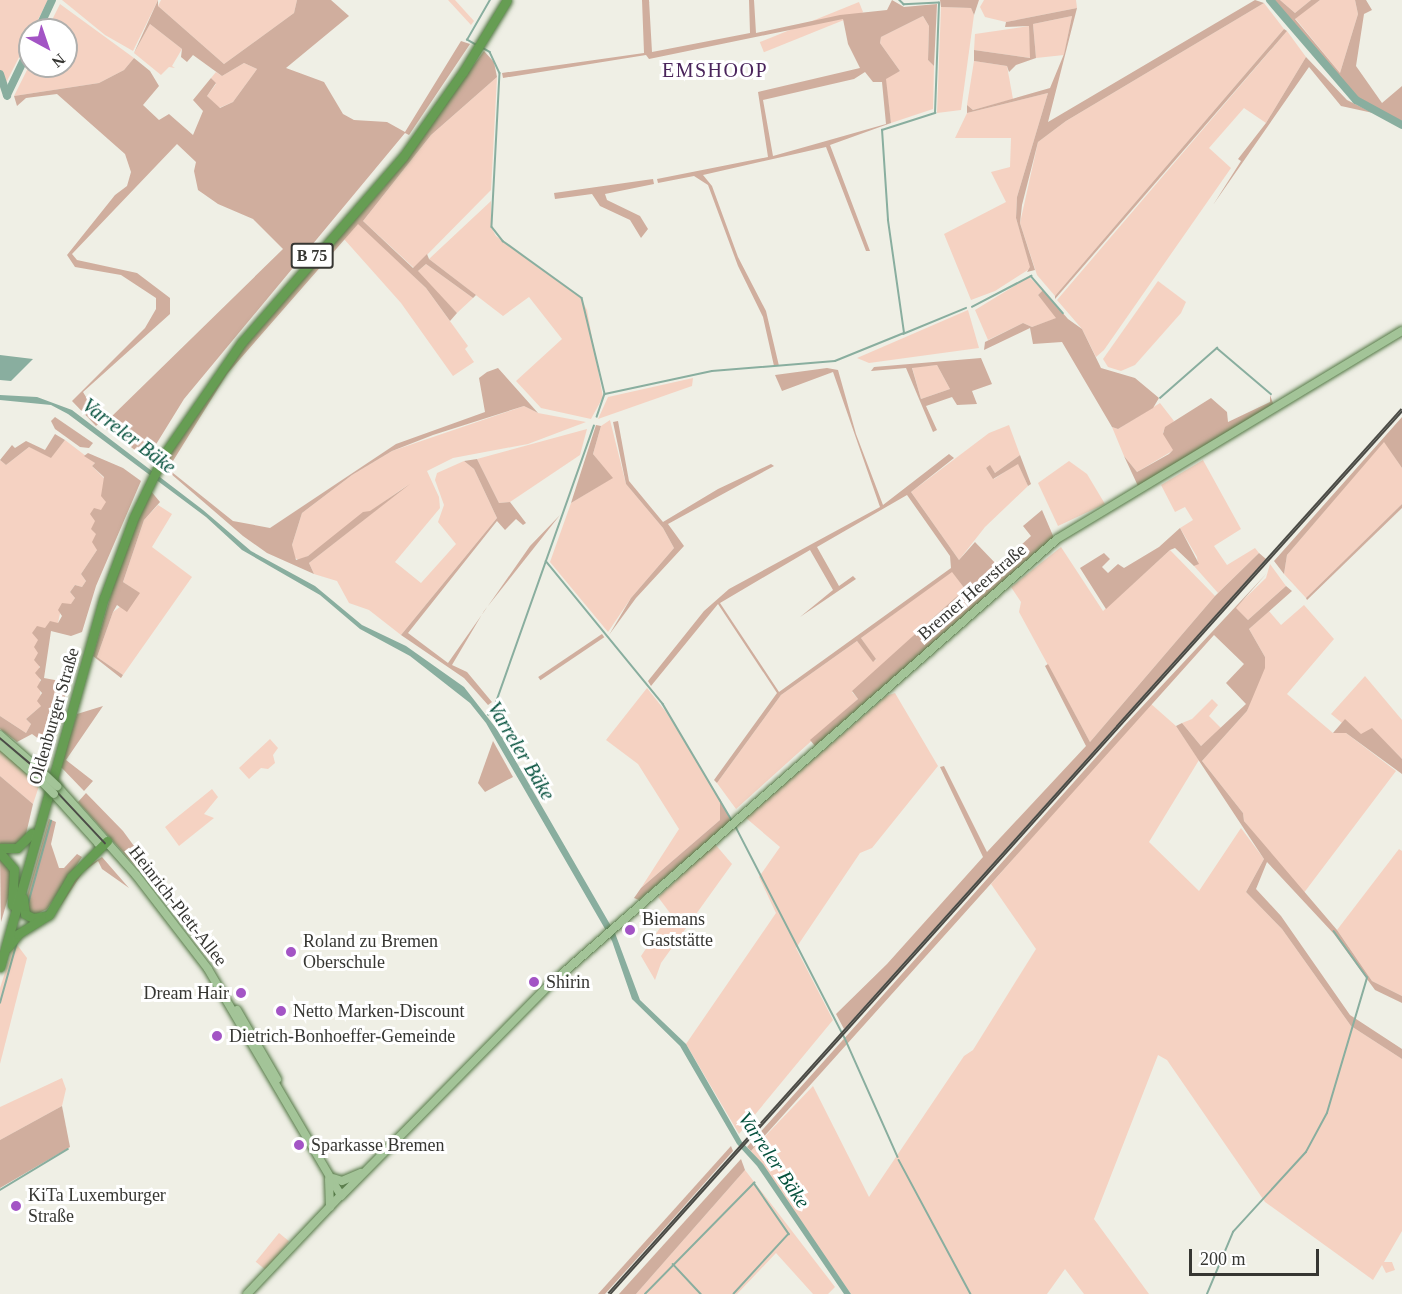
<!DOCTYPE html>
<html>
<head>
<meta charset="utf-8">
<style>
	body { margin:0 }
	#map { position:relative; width:1402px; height:1294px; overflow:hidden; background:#efefe5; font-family:Georgia,serif }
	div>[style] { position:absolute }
	.green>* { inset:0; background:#f5d2c2; transform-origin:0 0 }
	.forest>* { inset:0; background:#d0ae9e; transform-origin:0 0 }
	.water>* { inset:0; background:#89ae9f }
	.stream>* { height:1.5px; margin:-0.75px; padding:0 0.75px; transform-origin:0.75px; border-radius:0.75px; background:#89ae9f }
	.river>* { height:8px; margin:-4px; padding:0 4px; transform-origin:4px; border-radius:4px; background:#89ae9f }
	.roads { filter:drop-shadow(0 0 2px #557947) drop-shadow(0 0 2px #557947) }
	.major>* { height:8px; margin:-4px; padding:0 4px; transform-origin:4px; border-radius:4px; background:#a3c498 }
	.highway>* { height:9px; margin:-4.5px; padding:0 4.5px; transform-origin:4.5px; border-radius:4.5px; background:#669d53 }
	.tram>* { height:1.5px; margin:-0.75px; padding:0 0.75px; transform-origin:0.75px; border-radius:0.75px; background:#4b4b46 }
	.rail>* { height:4px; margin-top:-2px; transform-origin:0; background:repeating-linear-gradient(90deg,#fff 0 4.5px,#4b4b46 0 9px); box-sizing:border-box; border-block:2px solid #4b4b46 }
	.bridges { filter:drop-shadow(0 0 2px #557947) drop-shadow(0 0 2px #557947) }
	.major-bridge>* { height:8px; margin:-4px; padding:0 4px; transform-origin:4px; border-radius:4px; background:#a3c498 }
	.dots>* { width:16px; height:16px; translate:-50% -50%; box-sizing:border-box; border:3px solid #fff; border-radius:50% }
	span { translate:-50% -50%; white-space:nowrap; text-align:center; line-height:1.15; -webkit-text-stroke:6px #fff; paint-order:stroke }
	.shield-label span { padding:2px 4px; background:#fff; border:2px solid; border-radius:4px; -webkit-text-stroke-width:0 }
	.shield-label { font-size:16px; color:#363632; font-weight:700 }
	.street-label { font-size:18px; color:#363632 }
	.poi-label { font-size:18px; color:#363632 }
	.left { translate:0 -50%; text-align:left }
	.right { translate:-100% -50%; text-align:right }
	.neighbourhood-label { font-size:20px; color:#4a245b; letter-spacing:1.5px }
	.water-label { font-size:20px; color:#04503c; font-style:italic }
	.north { position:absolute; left:18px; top:18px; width:60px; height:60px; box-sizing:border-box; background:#fff; border:2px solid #afafad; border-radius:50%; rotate:140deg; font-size:16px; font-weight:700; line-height:24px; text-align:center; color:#363632 }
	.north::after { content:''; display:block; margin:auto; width:21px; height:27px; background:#a354c5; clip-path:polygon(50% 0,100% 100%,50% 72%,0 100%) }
	.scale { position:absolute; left:1189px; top:1249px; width:130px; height:27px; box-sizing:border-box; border:3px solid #363632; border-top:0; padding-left:8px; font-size:18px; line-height:21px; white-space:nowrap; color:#363632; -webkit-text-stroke:4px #fff; paint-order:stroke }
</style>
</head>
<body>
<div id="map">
	<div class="green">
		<i style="clip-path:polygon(0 0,48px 0,6px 83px,0 70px)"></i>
		<i style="clip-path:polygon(62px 0,158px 0,133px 51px,105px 35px)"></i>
		<i style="clip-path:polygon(161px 0,297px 0,294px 13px,224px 64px,158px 6px)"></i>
		<i style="clip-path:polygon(448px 0,455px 0,474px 21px,471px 25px)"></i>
		<i style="clip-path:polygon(984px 0,1076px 0,1077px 8px,1006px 22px,985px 17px,980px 7px)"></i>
		<i style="clip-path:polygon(1280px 0,1311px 0,1295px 13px)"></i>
		<i style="clip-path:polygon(1320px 0,1355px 0,1358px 14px,1340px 73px,1295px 18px)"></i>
		<i style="left:859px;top:2px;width:11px;height:107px;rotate:68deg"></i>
		<i style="clip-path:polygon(1264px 3px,1284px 29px,1055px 296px,1037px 275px,1020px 223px,1038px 142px,1066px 121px)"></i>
		<i style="clip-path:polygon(60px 4px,134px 58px,124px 70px,99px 83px,14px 96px,30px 64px,66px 66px,66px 30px,47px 30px)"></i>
		<i style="clip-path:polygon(941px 7px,971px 8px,974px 15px,961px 110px,937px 113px)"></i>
		<i style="clip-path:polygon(923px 16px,929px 26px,928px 60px,934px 66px,933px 109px,891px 123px,885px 78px,900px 71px,880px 43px,881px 37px)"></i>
		<i style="clip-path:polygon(1072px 16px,1064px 55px,1036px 58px,1033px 24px)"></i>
		<i style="clip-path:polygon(150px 24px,182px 49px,172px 66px,175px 68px,169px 67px,161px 75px,134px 53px)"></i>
		<i style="clip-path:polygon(1029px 26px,1031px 58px,974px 50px,975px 34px)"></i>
		<i style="clip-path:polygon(1287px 31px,1306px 57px,1266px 123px,1244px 108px,1209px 148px,1231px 168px,1104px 350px,1096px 357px,1082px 329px,1057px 300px)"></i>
		<i style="clip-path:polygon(974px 61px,1007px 66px,1013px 99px,973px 110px,967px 105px)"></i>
		<i style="clip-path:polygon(244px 63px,257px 69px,233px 102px,219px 108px,207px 96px,216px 84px,211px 78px,216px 72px,222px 76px)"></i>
		<i style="clip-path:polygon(497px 77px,491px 190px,414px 268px,363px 221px,431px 135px)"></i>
		<i style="clip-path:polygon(1048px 93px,1017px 197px,1016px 218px,1031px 268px,995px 291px,971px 300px,944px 234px,1006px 202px,991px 172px,1010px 167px,1011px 138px,955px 138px,967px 113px)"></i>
		<i style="clip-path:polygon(491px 201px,491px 227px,496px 236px,580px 297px,587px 310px,603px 397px,591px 419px,541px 408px,516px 381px,562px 339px,529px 297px,503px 316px,429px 259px)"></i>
		<i style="clip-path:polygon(358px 223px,426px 288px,468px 346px,465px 349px,474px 362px,453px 376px,401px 303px,344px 239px)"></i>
		<i style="clip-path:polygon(426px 264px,473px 298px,457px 313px,417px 272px)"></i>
		<i style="clip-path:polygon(1029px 277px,1043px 290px,1038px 295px,1057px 318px,1032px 327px,1023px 323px,988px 340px,975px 310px)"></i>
		<i style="clip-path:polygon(1158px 281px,1186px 302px,1181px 313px,1135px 365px,1121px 371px,1108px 367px,1103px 359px)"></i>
		<i style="clip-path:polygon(968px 310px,979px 348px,869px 363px,857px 358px)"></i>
		<i style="clip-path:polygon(937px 365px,950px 389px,921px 399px,912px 367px)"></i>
		<i style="clip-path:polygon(693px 378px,692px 386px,598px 419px,608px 397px)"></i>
		<i style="clip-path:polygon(1160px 403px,1174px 421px,1163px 432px,1174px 450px,1137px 472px,1124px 456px,1112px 427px,1118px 429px)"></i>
		<i style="clip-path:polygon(524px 406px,538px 413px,586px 422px,528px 444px,453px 458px,427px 471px,439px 497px,440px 508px,395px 562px,421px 583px,456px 544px,438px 522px,444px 505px,435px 480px,437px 473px,464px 461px,474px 469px,497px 518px,401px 635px,369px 610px,349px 603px,337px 581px,314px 574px,309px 563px,409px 484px,308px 556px,299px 560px,293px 557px,292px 545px,302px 513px,352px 475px,392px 451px)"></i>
		<i style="clip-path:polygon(610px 420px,626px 484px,663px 528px,674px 548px,631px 598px,608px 632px,550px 562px,571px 503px,612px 478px,593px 454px,601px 426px)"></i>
		<i style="clip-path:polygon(1009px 425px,1020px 455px,995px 473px,990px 466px,986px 468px,994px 479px,1018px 463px,1028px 486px,985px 527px,959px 560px,911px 492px,989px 433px)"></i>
		<i style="clip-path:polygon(587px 429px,580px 455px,510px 502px,499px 503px,477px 459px)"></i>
		<i style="clip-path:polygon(65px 440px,95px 463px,92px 466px,104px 478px,107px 502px,96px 521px,97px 550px,81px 574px,86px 581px,82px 587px,75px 585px,70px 592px,75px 598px,71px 605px,62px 604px,58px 623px,38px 640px,41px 706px,26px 719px,31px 724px,26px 733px,0 716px,0 460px,6px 465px,29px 447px,51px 457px)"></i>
		<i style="clip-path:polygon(1384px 441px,1402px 468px,1402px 504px,1306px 598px,1284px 574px,1287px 555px)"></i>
		<i style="clip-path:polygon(1203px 460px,1241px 529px,1214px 546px,1227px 565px,1255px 548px,1259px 553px,1218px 593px,1194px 566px,1198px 564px,1197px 557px,1180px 528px,1193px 520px,1185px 507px,1175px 512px,1161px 485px)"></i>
		<i style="clip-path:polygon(1069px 461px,1087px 474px,1105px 504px,1058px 526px,1038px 483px)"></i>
		<i style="clip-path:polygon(158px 505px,172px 514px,152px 547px,192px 577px,123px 675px,97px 657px,113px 612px,139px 593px,123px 582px,144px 520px)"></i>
		<i style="clip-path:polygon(1061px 547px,1103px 611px,1170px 550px,1215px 596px,1090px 742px,1019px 612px,1021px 602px,1011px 587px)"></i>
		<i style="clip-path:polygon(1270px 564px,1286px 586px,1248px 620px,1235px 608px,1266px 578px)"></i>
		<i style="clip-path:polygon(952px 571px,965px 589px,852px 692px,858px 699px,736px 809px,717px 783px,781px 695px,857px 641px,873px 661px,876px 660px,861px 638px)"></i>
		<i style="clip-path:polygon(1304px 605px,1334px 639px,1287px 694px,1333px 733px,1346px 733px,1396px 771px,1303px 894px,1244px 821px,1243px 813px,1202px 761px,1247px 711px,1265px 657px,1249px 629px,1269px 611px,1281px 625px)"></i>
		<i style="clip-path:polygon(1365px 676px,1402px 720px,1402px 759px,1372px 729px,1361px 735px,1345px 720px,1342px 723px,1331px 714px)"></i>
		<i style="clip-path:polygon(647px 688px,666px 712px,720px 799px,722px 813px,720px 820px,641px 888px,679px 829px,638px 764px,606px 740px)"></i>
		<i style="clip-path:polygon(895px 693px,938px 766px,872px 848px,860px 853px,796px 948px,833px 1020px,739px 1134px,686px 1044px,776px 913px,759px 877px,780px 847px,746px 818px,886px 696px)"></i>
		<i style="clip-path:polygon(1212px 699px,1218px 705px,1209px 716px,1221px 728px,1201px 746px,1182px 723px,1192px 719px)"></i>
		<i style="clip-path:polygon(1150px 703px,1176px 726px,1199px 760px,1149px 842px,1199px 891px,1241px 828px,1264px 859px,1246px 892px,1282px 929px,1351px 1026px,1402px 1059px,1402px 1231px,1384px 1262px,1392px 1262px,1395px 1270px,1386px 1273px,1382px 1265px,1373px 1280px,1265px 1202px,1167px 1060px,1158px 1055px,1094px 1219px,1149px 1294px,1084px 1294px,1065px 1269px,1047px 1294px,851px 1294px,751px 1151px,813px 1086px,869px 1197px,964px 1056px,973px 1050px,1036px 949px,991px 884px)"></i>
		<i style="clip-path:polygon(270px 739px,278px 748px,273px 755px,275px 763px,268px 769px,261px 768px,249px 779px,239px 768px)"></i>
		<i style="clip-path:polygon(0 749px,39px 786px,33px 804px,0 776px)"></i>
		<i style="clip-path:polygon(212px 789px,218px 797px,204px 814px,214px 818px,179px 846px,165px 827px)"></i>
		<i style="clip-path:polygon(715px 844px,732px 864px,661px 963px,655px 980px,641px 956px,670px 913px,658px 897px)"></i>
		<i style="clip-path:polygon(1399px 849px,1402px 851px,1402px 996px,1372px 981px,1337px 930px)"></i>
		<i style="clip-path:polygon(15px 942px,27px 958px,0 1064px,0 988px)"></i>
		<i style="clip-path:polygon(62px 1078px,66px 1089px,62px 1106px,0 1140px,0 1107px)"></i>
		<i style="clip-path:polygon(745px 1170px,835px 1287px,828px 1294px,813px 1294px,776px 1253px,737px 1294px,636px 1294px)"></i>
		<i style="left:279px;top:1233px;width:13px;height:37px;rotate:39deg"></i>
	</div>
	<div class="forest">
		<i style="clip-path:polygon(158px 0,158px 6px,224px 64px,294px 13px,297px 0,331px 0,349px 16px,286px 68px,324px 82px,343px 114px,354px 120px,387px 122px,405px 132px,461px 41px,470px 44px,409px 135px,405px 133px,184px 399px,147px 459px,104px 427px,109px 419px,283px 249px,253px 219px,218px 204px,198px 190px,194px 171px,196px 162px,177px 144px,72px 254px,77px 260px,137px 273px,170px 298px,170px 314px,83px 392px,101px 422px,96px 426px,72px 401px,145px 328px,156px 309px,156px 298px,121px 275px,75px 267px,67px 255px,115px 195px,127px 186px,131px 172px,125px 154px,57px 94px,26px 98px,17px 106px,14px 96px,99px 83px,124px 70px,134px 58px,150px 71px,159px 86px,143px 105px,159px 120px,169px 114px,193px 135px,203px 111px,193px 100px,211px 78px,216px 83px,207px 96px,220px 108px,233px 102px,257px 69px,244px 63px,222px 76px,193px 55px,187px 62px,181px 57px,182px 49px,150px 24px,134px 53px)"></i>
		<i style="clip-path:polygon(evenodd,642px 0,649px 0,652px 52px,750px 33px,749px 0,754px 0,756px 33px,840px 15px,887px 10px,892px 0,904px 7px,937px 4px,934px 66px,928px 60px,929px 26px,923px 16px,881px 37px,880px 43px,900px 71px,886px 79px,891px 123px,830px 145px,870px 251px,866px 251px,826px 147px,703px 175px,712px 186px,738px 257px,766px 311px,779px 366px,774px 366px,763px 317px,738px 266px,708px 185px,694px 176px,658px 183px,657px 179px,768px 157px,758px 92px,860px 68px,848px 44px,843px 19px,649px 59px,646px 55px,503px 78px,502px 73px,644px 53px,642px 0,865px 72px,873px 82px,882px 82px,886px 124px,773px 156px,763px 100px,854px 79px,865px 72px)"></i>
		<i style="clip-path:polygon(940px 0,979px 0,974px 15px,971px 8px,941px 7px)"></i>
		<i style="clip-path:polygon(1255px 0,1264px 3px,1066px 121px,1038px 142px,1022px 205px,1020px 223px,1035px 270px,1027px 272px,1030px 267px,1016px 218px,1017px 197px,1048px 93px,967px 113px,967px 105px,973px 110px,1050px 88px,1064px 54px,1072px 16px,1033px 24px,1036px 58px,1016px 65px,1009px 72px,1007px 66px,974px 61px,974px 50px,1030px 58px,1029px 26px,1005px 27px,1006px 22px,1077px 8px,1048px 122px)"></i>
		<i style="clip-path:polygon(1271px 0,1280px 0,1295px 13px,1311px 0,1320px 0,1295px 19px,1340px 73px,1358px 14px,1355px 0,1366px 0,1372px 10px,1364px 14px,1356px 66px,1382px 103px,1402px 86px,1402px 121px,1357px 100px)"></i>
		<i style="clip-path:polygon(1284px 29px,1287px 31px,1055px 299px,1055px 296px)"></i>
		<i style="clip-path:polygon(484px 51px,494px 62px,497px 77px,431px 135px,363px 221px,413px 268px,427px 254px,429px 259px,476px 295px,473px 298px,426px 264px,418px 271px,457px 313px,450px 321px,426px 288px,358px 224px,227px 374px,168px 469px,233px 521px,270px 528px,396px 444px,485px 412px,479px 378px,487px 372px,498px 368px,538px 413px,524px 406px,433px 435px,392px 451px,352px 475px,302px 513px,292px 545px,296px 560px,308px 556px,363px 512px,370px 511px,410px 484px,309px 563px,314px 574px,267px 553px,243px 536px,163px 467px,184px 427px,259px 327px,384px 187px)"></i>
		<i style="clip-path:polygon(1306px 57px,1347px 100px,1373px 113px,1341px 106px,1309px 67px,1213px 205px,1241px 161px,1238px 159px,1266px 123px)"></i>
		<i style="clip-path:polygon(653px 179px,654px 184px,605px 194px,607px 200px,640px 216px,648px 229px,641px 238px,630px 220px,600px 206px,592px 194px,555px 199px,554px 193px)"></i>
		<i style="clip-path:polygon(1043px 290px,1068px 319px,1082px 329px,1101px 368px,1135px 378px,1159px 398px,1153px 408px,1118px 429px,1112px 427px,1062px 342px,1033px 344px,1030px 328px,984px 350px,985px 342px,1023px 323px,1032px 327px,1056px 318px,1038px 295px)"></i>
		<i style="clip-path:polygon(evenodd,981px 358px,992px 384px,972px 391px,977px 404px,957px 405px,952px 397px,926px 406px,937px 430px,933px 432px,906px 368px,871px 371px,874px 367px,981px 358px,937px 365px,950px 389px,921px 399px,912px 368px,937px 365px)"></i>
		<i style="clip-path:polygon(evenodd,827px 368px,838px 370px,856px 434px,883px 505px,949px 454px,954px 458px,911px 492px,959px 560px,975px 542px,998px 566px,1031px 536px,1023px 526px,1042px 510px,1054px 538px,815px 746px,810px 740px,858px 699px,852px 691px,965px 589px,952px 572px,861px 638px,876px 659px,873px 662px,857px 641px,781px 695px,717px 783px,714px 780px,777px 693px,718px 604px,651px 686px,648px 681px,704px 611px,729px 589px,880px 507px,833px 372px,782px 391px,775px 375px,827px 368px,907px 495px,950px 556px,951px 568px,779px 692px,720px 603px,810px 550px,833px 590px,800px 617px,856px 579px,853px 576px,839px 586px,817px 547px,907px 495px)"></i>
		<i style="clip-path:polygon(1270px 395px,1274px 406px,1138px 486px,1124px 456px,1137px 472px,1169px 454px,1173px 450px,1163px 434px,1165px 427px,1211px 398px,1227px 412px,1228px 422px,1270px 402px)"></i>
		<i style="clip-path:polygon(55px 417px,93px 443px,89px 448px,80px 447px,55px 429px,51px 421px)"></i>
		<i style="clip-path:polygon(1402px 417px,1402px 468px,1384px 442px,1287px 555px,1284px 574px,1274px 561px)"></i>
		<i style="clip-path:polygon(618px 421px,629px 481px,663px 522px,718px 489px,771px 464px,774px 466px,668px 524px,684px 546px,636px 598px,609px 635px,631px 598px,674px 548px,663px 528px,626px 484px,613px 422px)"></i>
		<i style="clip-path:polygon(596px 425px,601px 426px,593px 454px,613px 478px,571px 503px)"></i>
		<i style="clip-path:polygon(55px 434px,65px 440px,51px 458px,29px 447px,6px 465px,0 460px,12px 445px,15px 448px,26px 441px,45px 450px)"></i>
		<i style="clip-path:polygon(88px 453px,123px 468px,141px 481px,96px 586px,82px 632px,71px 636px,51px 631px,44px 678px,60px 681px,61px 674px,71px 675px,51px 748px,32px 734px,17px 742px,0 729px,0 716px,26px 733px,31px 724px,26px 719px,41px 706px,37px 701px,42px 693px,37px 687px,41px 680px,35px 673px,40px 667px,34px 660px,38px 653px,34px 647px,38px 640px,32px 633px,37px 626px,45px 628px,50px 621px,58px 623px,62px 616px,58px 610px,62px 603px,71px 604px,75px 598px,70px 592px,75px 585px,82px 587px,86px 581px,81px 574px,97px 550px,92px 542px,96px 534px,91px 529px,95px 521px,90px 514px,94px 508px,101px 510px,106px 502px,101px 496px,104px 477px,92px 466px,95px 463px,84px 456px)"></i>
		<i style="clip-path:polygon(1020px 455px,1031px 484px,1028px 486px,1018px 464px,993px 479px,986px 468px,990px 465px,995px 473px)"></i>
		<i style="clip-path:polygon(477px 459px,499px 503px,510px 502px,526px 523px,523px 525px,516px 519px,505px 530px,497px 521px,408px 633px,448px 663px,530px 546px,560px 515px,484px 611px,452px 665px,467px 672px,492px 702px,488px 705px,464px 678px,401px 635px,497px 518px,474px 469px,464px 461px)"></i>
		<i style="clip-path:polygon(150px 490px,160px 502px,144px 520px,123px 582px,140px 593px,127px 612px,117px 605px,113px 612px,97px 657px,123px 675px,121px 678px,93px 656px,125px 546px)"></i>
		<i style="clip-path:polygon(1402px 504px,1402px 508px,1307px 600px,1306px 598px)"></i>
		<i style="clip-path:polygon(1180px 528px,1199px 564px,1194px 566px,1175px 548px,1170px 550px,1106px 609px,1080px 568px,1104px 553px,1110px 559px,1102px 567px,1108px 573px,1118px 564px,1124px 568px,1159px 547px)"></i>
		<i style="clip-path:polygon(1259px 553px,1266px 559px,844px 1029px,836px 1014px,887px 964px,983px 857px,940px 767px,944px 766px,987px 852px,1086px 746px,1045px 666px,1048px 664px,1090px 742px,1215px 596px)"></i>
		<i style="clip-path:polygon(1267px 573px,1236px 608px,1248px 620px,1286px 586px,1292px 591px,1249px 629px,1265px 657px,1265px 668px,1247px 711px,1202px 761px,1243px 813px,1244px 821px,1337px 930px,1372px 981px,1402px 996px,1402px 1003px,1375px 990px,1334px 934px,1267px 862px,1256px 889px,1281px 916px,1350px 1015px,1402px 1049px,1402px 1059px,1351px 1026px,1282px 929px,1246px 892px,1264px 859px,1176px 726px,1182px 723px,1201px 746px,1246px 704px,1226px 683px,1244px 664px,1214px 635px,751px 1151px,747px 1147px,1125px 725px)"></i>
		<i style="left:602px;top:634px;width:4px;height:77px;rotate:56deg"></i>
		<i style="clip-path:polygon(103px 706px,66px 760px,93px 781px,84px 791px,60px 766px,77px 714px)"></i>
		<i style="clip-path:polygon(1345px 719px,1361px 734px,1372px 728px,1402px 759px,1402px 774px,1346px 733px,1333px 733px)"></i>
		<i style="clip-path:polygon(493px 741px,513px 777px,485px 792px,478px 783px)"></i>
		<i style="clip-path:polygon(0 776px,33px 804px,26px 834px,19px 844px,0 844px)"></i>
		<i style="clip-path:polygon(86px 793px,123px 831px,134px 846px,130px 848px,181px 917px,78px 802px)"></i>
		<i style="clip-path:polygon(720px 799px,731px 821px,639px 900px,634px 898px,641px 888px,720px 820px)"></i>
		<i style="clip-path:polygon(49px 819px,56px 822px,51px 844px,59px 868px,64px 868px,77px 854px,82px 857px,47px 909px,33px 916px,24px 906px)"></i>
		<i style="clip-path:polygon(0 857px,11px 869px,11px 888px,1px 922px)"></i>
		<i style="clip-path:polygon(102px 857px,129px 888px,102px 869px,98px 861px,83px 872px,60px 907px,67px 888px,85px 868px)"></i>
		<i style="clip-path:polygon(62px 1106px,70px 1147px,0 1188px,0 1140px)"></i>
		<i style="clip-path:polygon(731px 1146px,733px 1151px,670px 1222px,605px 1294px,598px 1294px)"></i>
		<i style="clip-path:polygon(741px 1159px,745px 1170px,636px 1294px,619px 1294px)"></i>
	</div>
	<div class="water">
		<i style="clip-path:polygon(0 355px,33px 359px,11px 381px,0 380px)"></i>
		<i style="clip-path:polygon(0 395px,37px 397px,72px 410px,203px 510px,251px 551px,315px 586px,362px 625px,406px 646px,464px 687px,499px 732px,615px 933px,640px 1000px,686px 1044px,742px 1142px,763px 1164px,851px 1294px,844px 1294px,757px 1166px,737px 1144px,680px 1046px,632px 999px,612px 941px,486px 723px,470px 703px,410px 656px,360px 629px,320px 595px,242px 550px,206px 517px,68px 414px,51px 405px,0 400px)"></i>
	</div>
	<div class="stream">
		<i style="left:476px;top:45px;width:10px;rotate:-151deg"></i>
		<i style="left:467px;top:40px;width:46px;rotate:-60.1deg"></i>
		<i style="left:483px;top:48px;width:8px;rotate:30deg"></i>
		<i style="left:490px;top:52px;width:23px;rotate:65deg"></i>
		<i style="left:500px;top:73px;width:154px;rotate:93deg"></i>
		<i style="left:492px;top:227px;width:18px;rotate:52deg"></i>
		<i style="left:503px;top:241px;width:97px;rotate:35.8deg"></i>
		<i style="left:582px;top:298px;width:99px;rotate:76.5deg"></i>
		<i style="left:605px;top:394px;width:24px;rotate:109deg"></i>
		<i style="left:972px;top:307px;width:67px;rotate:-27.7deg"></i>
		<i style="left:1031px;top:276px;width:49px;rotate:49.1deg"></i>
		<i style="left:903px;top:334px;width:68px;rotate:-22.4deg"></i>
		<i style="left:605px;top:394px;width:109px;rotate:-12.1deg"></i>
		<i style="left:712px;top:371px;width:123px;rotate:-4.6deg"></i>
		<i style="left:835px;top:361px;width:74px;rotate:-22.1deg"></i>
		<i style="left:904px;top:333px;width:114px;rotate:-98.1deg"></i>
		<i style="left:888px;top:220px;width:90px;rotate:-93.8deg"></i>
		<i style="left:882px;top:130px;width:56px;rotate:-17.8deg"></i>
		<i style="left:935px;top:113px;width:110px;rotate:-87.9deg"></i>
		<i style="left:939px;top:3px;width:35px;rotate:177deg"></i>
		<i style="left:904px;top:5px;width:7px;rotate:-135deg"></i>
		<i style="left:1160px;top:398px;width:76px;rotate:-41.3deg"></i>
		<i style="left:1217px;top:348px;width:71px;rotate:40.4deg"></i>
		<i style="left:546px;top:561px;width:185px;rotate:50.7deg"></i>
		<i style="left:663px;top:704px;width:135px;rotate:59.3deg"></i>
		<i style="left:488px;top:715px;width:12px;rotate:-55deg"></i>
		<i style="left:495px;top:705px;width:296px;rotate:-70.5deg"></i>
		<i style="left:736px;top:827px;width:237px;rotate:62.7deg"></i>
		<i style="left:845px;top:1038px;width:130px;rotate:66deg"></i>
		<i style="left:28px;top:904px;width:86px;rotate:-74.5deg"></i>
		<i style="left:0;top:1003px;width:63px;rotate:-74.4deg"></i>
		<i style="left:899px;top:1160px;width:152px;rotate:61.8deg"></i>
		<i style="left:0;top:1190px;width:79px;rotate:-31.1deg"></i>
		<i style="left:673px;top:1264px;width:41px;rotate:47deg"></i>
		<i style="left:645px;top:1294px;width:156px;rotate:-45.5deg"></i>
		<i style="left:754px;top:1183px;width:62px;rotate:55.5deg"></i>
		<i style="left:789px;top:1234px;width:81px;rotate:132.5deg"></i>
		<i style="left:1207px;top:1294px;width:67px;rotate:-67.2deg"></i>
		<i style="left:1233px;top:1232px;width:108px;rotate:-47.6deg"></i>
		<i style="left:1306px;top:1152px;width:44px;rotate:-61.7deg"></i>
		<i style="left:1327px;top:1113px;width:141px;rotate:-73.5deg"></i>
		<i style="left:1367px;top:978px;width:57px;rotate:-125.7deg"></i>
	</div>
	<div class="river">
		<i style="left:1270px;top:0;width:132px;rotate:49.3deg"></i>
		<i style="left:1356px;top:100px;width:52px;rotate:28.5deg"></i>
		<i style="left:38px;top:30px;width:33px;rotate:-65deg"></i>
		<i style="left:0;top:74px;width:23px;rotate:72deg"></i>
		<i style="left:7px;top:95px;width:53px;rotate:-64.4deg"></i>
	</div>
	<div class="roads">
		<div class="major">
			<i style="left:0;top:735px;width:56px;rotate:41.4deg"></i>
			<i style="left:0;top:745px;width:52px;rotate:41.1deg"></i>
			<i style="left:57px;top:786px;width:119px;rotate:48.4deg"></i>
			<i style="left:136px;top:875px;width:118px;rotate:52.5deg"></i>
			<i style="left:208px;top:969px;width:263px;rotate:59.6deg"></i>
			<i style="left:54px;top:794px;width:66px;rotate:48.1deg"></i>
			<i style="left:98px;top:843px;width:9px;rotate:-13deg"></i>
			<i style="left:237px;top:1010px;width:80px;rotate:59.9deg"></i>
			<i style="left:333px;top:1178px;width:9px;rotate:18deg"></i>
			<i style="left:342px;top:1181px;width:21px;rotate:-23deg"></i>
			<i style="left:329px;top:1179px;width:28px;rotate:88deg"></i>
			<i style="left:341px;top:1196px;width:292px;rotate:-45.4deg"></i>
			<i style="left:546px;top:988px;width:680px;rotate:-41.3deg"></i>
			<i style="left:1057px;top:539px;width:403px;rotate:-31.1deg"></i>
			<i style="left:247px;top:1294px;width:139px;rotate:-46.5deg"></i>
		</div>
		<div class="highway">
			<i style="left:0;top:848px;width:17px"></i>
			<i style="left:17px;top:848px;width:21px;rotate:-45deg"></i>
			<i style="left:0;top:853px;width:21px;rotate:49deg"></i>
			<i style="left:14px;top:869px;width:36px;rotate:93deg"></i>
			<i style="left:23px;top:898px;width:16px;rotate:83deg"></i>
			<i style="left:25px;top:914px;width:9px;rotate:27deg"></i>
			<i style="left:33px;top:918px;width:11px;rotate:-10deg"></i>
			<i style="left:8px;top:947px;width:16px;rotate:-52deg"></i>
			<i style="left:18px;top:934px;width:36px;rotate:-32deg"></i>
			<i style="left:49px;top:915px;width:44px;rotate:-59.9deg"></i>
			<i style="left:71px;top:877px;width:51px;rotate:-45deg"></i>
			<i style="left:0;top:967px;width:383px;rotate:-74.3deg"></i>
			<i style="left:104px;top:598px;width:86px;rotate:-69.7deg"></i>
			<i style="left:134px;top:517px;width:71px;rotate:-64.2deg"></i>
			<i style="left:165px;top:453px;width:135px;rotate:-55.3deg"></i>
			<i style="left:242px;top:342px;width:245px;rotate:-49deg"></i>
			<i style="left:403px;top:157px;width:104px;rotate:-54.8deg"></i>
			<i style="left:463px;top:72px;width:84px;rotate:-58.6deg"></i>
		</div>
	</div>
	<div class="tram">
		<i style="left:0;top:738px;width:42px;rotate:40.2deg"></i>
		<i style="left:32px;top:765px;width:107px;rotate:46.9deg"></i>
	</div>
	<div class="rail">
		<i style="left:609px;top:1294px;width:1188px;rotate:-48.11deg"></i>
	</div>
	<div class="bridges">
		<div class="major-bridge">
			<i style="left:42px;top:772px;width:21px;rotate:43deg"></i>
			<i style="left:39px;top:779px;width:21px;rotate:45deg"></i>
		</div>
	</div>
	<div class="dots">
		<i style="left:630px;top:930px;background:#a354c5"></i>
		<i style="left:291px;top:952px;background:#a354c5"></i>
		<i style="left:534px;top:982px;background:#a354c5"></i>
		<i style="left:241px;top:993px;background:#a354c5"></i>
		<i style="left:281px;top:1011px;background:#a354c5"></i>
		<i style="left:217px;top:1036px;background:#a354c5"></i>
		<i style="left:299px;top:1145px;background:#a354c5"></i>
		<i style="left:16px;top:1206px;background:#a354c5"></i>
	</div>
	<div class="shield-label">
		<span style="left:312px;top:256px">B 75</span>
	</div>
	<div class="street-label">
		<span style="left:972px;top:592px;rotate:-41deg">Bremer Heerstraße</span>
		<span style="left:54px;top:716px;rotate:-74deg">Oldenburger Straße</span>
		<span style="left:178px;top:906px;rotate:52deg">Heinrich-Plett-Allee</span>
	</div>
	<div class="poi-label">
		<span class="left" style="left:642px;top:930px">Biemans<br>Gaststätte</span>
		<span class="left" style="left:303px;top:952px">Roland zu Bremen<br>Oberschule</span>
		<span class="left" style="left:546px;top:982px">Shirin</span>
		<span class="right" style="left:229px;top:993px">Dream Hair</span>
		<span class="left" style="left:293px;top:1011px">Netto Marken-Discount</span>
		<span class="left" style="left:229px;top:1036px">Dietrich-Bonhoeffer-Gemeinde</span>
		<span class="left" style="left:311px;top:1145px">Sparkasse Bremen</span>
		<span class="left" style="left:28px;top:1206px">KiTa Luxemburger<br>Straße</span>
	</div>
	<div class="neighbourhood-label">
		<span style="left:715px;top:70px">EMSHOOP</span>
	</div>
	<div class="water-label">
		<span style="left:129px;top:436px;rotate:37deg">Varreler Bäke</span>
		<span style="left:521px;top:751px;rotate:59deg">Varreler Bäke</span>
		<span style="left:774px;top:1160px;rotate:56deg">Varreler Bäke</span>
	</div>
	<div class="north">N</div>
	<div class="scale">200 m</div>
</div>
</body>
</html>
